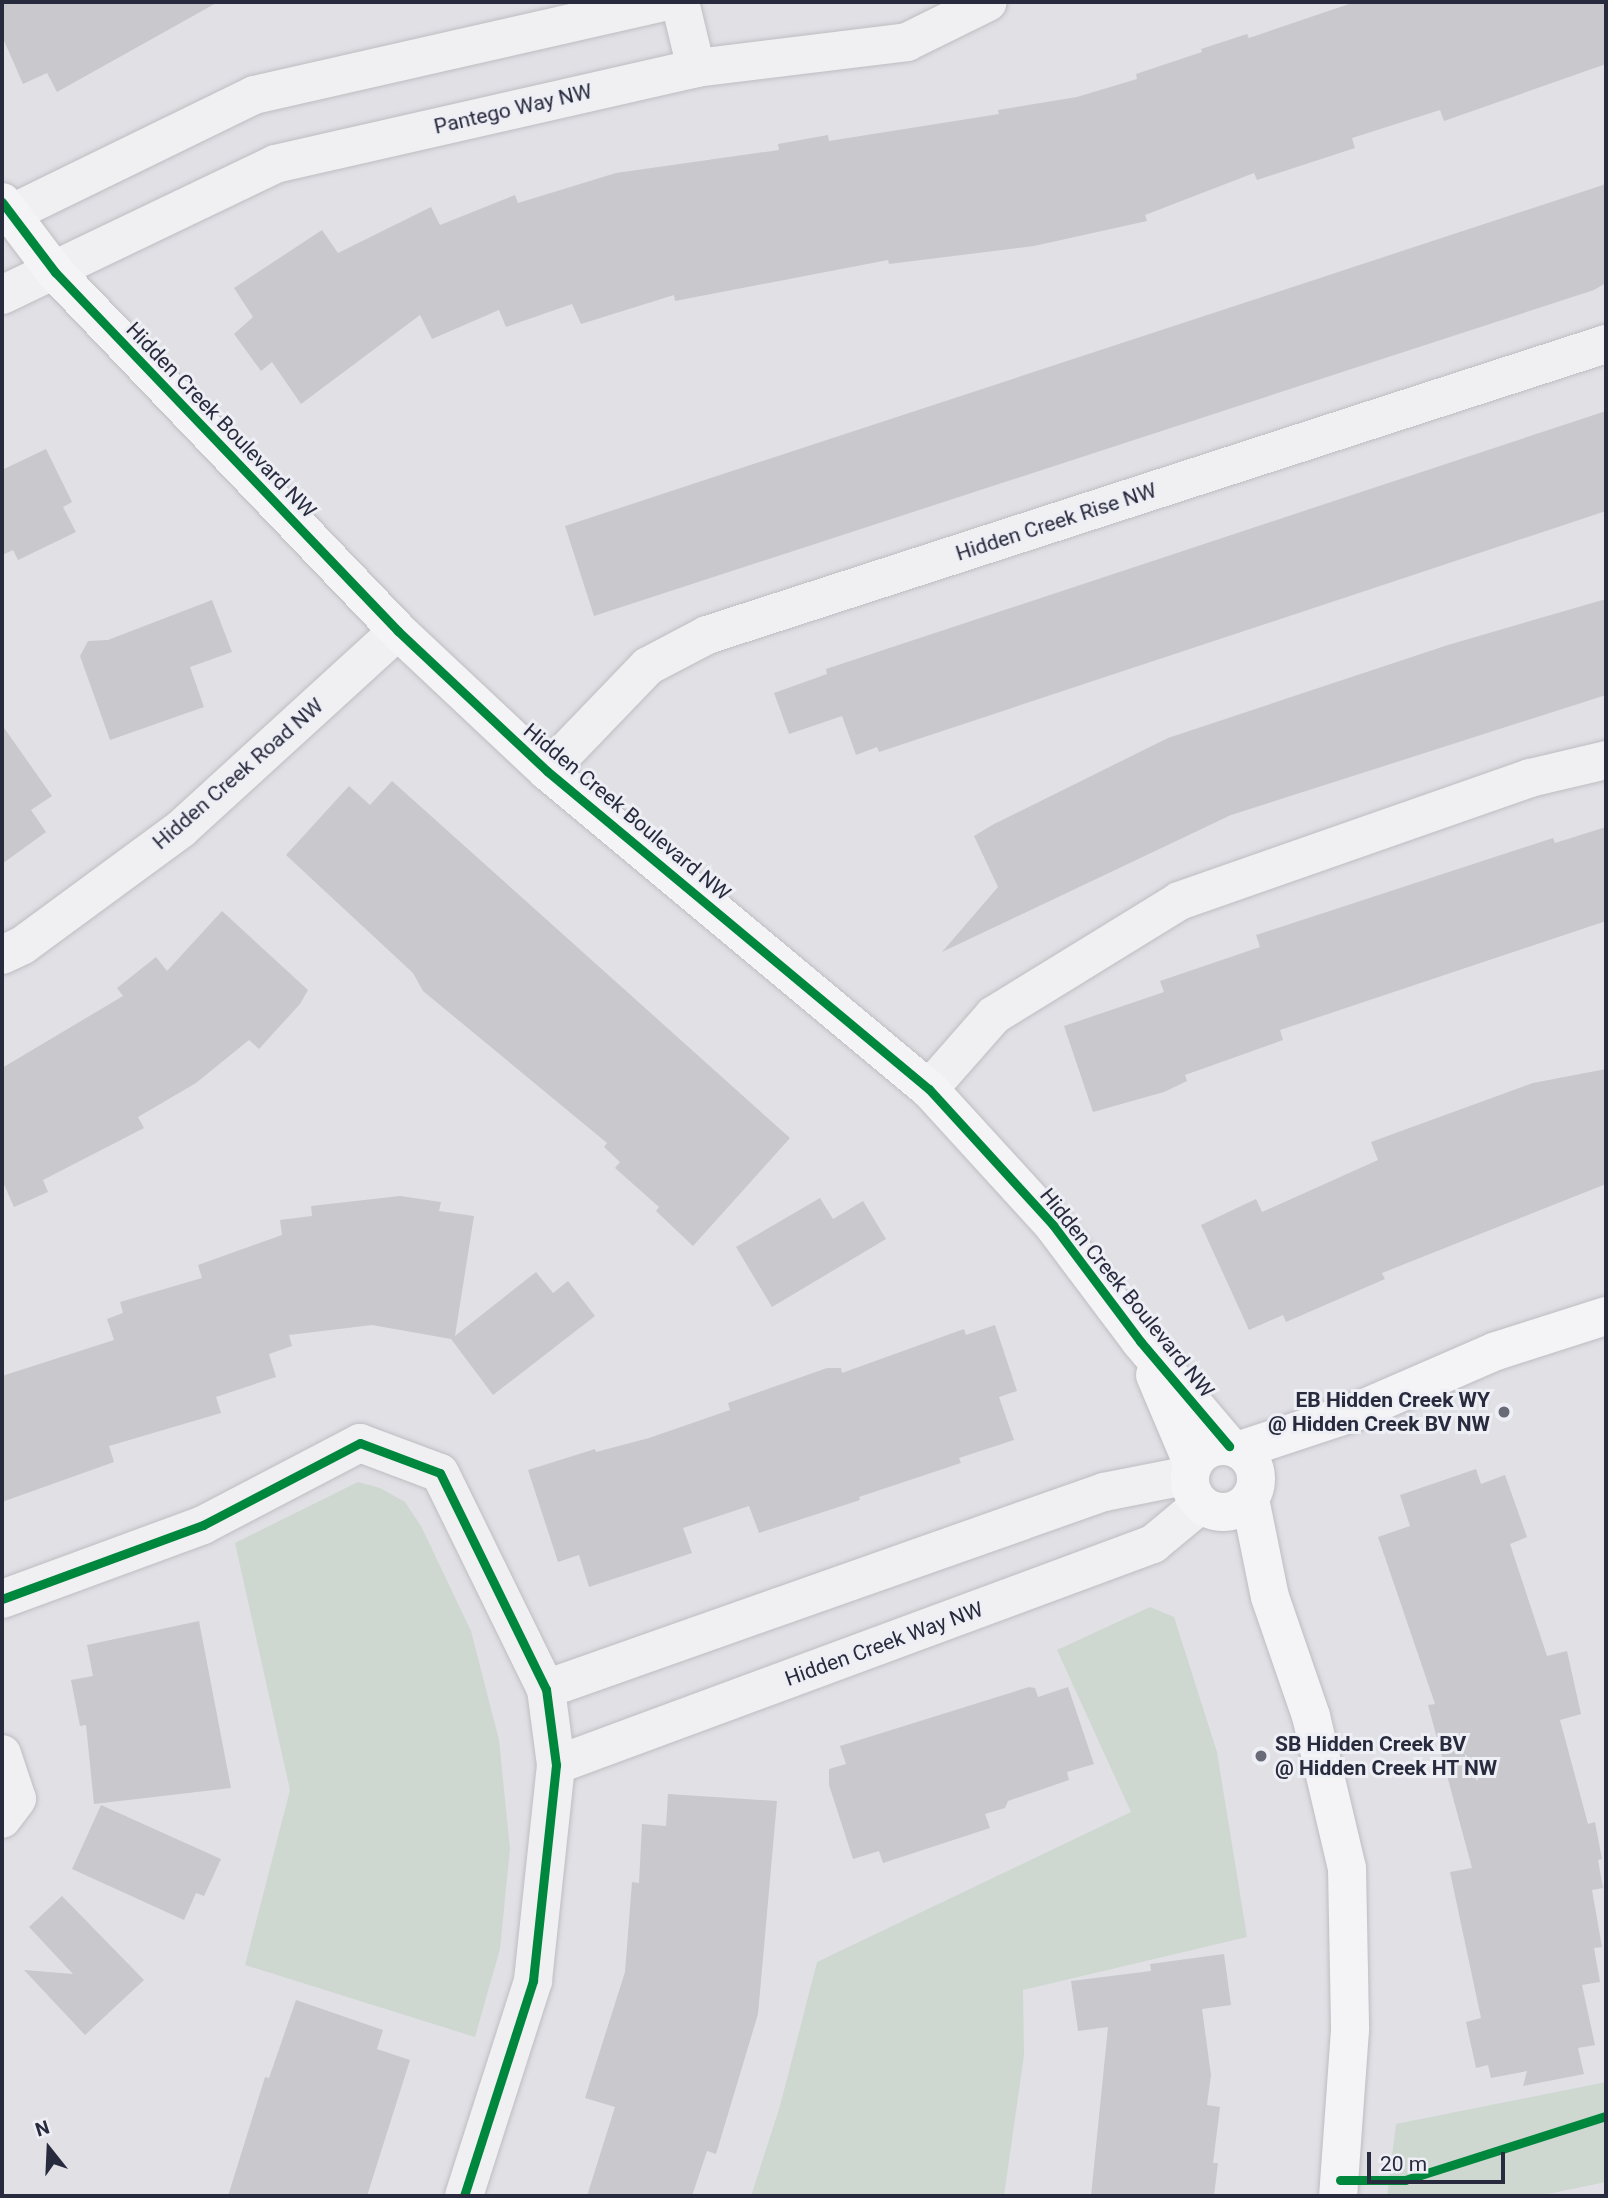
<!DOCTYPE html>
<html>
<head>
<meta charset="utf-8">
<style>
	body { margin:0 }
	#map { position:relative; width:1608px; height:2198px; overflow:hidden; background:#e0e0e5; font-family:Roboto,sans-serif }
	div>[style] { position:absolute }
	.green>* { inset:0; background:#ced8d1 }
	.building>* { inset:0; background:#c8c8cd }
	.roads { filter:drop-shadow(0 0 2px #bdbdc2) drop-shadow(0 0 2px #bdbdc2) }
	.street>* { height:38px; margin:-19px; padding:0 19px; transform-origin:19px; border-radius:19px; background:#f0f0f2 }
	.secondary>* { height:38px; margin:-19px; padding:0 19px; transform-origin:19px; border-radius:19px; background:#f4f4f6 }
	.secondary>.ring { margin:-19px; padding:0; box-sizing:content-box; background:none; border:38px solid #f4f4f6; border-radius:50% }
	.cycleway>* { height:9px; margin:-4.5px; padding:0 4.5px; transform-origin:4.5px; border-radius:4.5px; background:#00873e }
	.dots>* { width:19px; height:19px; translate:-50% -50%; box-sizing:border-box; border:4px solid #eeeff5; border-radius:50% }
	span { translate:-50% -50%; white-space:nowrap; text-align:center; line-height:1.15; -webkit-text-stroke:6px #eeeff5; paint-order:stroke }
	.street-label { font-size:21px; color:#282a3e }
	.poi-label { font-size:21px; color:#282a3e; font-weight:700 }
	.right { translate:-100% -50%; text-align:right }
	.left { translate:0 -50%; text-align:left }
	.frame { position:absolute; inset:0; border:4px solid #282a3e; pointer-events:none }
	.north { position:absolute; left:14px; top:2114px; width:70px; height:70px; -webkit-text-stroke:5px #eeeff5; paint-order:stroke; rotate:342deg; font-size:19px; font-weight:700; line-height:28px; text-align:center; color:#282a3e }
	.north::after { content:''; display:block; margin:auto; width:24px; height:32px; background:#282a3e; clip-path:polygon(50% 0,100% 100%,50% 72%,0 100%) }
	.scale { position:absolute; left:1367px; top:2152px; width:138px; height:32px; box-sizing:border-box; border:4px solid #282a3e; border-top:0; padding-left:9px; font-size:21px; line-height:24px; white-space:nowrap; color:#282a3e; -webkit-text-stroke:5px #eeeff5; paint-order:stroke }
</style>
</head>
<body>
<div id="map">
	<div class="green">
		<i style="clip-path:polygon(358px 1482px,380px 1488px,405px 1502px,421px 1526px,471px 1631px,499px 1740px,510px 1849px,500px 1949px,475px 2037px,245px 1965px,290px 1790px,235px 1543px)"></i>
		<i style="clip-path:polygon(1150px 1607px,1174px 1617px,1217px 1752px,1247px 1937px,1023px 1990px,1024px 2055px,1004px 2196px,751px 2196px,780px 2106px,817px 1962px,1131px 1812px,1057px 1650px)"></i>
		<i style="clip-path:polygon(1606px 2082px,1606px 2182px,1538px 2196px,1387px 2196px,1396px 2124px)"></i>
	</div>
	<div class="building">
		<i style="clip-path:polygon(2px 2px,218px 2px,57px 92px,47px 73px,23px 84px,2px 36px)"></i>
		<i style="clip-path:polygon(1355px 2px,1606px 2px,1606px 64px,1444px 121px,1440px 110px,1352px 138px,1355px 148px,1257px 180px,1254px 173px,1145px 215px,1147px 221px,1034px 246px,889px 264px,888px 260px,675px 301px,674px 295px,581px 324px,572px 304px,506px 327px,499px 310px,432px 339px,420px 315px,301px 404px,272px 362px,261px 371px,234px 334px,253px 317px,234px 288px,322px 230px,338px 253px,431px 207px,440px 225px,515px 195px,518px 203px,616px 173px,779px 150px,778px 144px,828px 135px,829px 141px,999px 114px,998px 110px,1077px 97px,1137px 79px,1136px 74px,1202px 52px,1201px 49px,1247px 34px,1249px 38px)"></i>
		<i style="clip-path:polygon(1606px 184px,1606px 283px,1594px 290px,594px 616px,565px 526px)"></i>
		<i style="clip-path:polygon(1606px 411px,1606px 511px,879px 752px,877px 747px,856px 755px,842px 716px,789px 734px,774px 693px,827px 674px,826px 669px)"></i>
		<i style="clip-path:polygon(46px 449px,72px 502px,63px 507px,76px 532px,18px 560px,13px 550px,2px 555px,2px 470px)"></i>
		<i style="clip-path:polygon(1606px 599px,1606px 695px,1231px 815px,942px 952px,998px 887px,974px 836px,994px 824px,1168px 738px,1448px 645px)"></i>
		<i style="clip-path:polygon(212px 600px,232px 652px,190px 667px,204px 707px,110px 740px,80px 656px,88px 641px,108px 640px)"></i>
		<i style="clip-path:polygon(2px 725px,52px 796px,31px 810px,46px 832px,2px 864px)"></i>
		<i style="clip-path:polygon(392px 781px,790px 1138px,693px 1246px,656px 1211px,659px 1207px,615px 1168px,620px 1162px,604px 1147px,607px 1143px,423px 991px,413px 973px,286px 855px,349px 786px,370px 805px)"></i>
		<i style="clip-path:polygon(1606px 827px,1606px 921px,1280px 1030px,1283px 1040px,1185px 1075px,1187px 1081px,1164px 1092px,1093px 1112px,1064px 1026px,1164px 992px,1160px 981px,1260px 947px,1256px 935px,1553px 838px,1555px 843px)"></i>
		<i style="clip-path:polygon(222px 911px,308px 990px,300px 1004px,259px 1049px,249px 1040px,196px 1083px,138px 1117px,144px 1128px,43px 1180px,48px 1192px,14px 1207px,2px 1180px,2px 1068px,123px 996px,117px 988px,156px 957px,167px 971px)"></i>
		<i style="clip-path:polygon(1606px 1069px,1606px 1184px,1382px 1273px,1385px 1279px,1286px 1322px,1283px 1315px,1249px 1330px,1201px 1225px,1256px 1199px,1262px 1212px,1378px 1160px,1371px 1142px,1533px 1083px)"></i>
		<i style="clip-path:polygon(400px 1196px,441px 1202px,439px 1211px,474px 1216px,455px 1336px,536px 1272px,553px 1293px,568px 1281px,595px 1316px,493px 1395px,451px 1339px,372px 1325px,289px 1335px,292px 1346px,269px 1354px,276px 1377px,216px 1397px,221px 1413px,109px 1446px,114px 1462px,2px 1502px,2px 1376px,114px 1340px,107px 1319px,123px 1313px,120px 1302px,202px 1278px,198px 1265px,282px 1235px,280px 1220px,312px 1216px,311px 1206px)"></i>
		<i style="clip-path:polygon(820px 1198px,833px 1219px,863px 1201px,886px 1239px,772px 1307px,736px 1247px)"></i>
		<i style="clip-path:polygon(995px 1325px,1017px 1391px,999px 1397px,1014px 1440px,959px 1458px,961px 1463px,859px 1497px,860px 1500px,759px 1533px,749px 1506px,683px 1528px,692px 1553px,589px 1587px,579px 1555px,558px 1562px,528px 1470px,595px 1449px,596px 1452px,649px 1438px,730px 1410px,728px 1403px,827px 1368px,841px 1368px,842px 1373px,964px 1329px,966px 1335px)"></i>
		<i style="clip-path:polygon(1476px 1469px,1481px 1484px,1505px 1475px,1527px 1537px,1510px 1544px,1547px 1656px,1567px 1651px,1581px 1714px,1560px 1720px,1588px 1824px,1595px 1822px,1602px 1859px,1598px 1860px,1603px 1888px,1592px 1890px,1602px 1947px,1594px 1948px,1600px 1982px,1582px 1985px,1595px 2045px,1578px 2048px,1584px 2074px,1523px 2086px,1527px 2071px,1491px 2078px,1488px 2065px,1476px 2068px,1466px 2022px,1481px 2018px,1450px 1872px,1472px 1868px,1428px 1705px,1435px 1704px,1378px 1537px,1410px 1526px,1400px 1495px)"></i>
		<i style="clip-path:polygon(199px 1621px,231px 1788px,94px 1804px,86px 1725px,80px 1726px,71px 1680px,93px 1676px,87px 1645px)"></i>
		<i style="clip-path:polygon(1029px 1687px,1035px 1688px,1038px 1697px,1068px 1687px,1094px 1764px,1067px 1772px,1069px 1780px,1008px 1801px,1005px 1808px,985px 1814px,990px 1828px,883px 1863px,879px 1851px,853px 1859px,829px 1785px,829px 1769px,846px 1764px,840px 1746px)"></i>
		<i style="clip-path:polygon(668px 1794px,777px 1801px,758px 2014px,716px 2154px,707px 2151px,692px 2196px,587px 2196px,615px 2107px,585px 2098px,625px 1972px,632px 1882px,639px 1883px,642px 1824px,666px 1826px)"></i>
		<i style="clip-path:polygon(101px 1805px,221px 1859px,204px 1896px,196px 1893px,184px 1920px,72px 1869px)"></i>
		<i style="clip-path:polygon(62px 1896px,144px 1980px,85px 2035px,24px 1970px,73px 1974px,29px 1927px)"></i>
		<i style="clip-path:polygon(1224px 1954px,1231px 2005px,1202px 2009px,1211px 2075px,1207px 2105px,1220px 2107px,1213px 2163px,1218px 2163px,1214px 2196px,1091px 2196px,1108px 2027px,1078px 2031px,1071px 1981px,1151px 1971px,1150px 1964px)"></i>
		<i style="clip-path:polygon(296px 2000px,383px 2030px,377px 2049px,410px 2060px,367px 2196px,228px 2196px,265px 2077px,269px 2078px)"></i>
	</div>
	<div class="roads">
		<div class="street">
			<i style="left:680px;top:2px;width:68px;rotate:76.4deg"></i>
			<i style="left:2px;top:218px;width:280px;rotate:-26deg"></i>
			<i style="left:254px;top:95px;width:419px;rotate:-12.8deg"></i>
			<i style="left:2px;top:295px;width:303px;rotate:-25.6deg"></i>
			<i style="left:275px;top:164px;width:432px;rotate:-12.8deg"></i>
			<i style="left:696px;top:68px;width:213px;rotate:-7deg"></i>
			<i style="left:907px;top:42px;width:90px;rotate:-26.3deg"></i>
			<i style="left:547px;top:771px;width:146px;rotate:-46.1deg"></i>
			<i style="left:648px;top:666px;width:67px;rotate:-27.7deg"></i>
			<i style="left:707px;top:635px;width:945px;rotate:-17.94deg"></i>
			<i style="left:2px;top:955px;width:23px;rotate:-25deg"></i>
			<i style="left:23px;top:945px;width:197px;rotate:-36.3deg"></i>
			<i style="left:182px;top:828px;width:292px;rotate:-42.4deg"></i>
			<i style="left:929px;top:1089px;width:98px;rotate:-48.7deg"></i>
			<i style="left:994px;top:1015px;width:217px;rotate:-31.6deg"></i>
			<i style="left:1179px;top:901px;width:372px;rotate:-19.3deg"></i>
			<i style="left:1530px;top:778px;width:78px;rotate:-13.3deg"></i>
			<i style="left:2px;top:1599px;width:214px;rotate:-20.2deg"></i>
			<i style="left:203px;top:1525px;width:177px;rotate:-27.6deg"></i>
			<i style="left:360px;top:1443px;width:85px;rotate:20.6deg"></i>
			<i style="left:440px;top:1473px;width:241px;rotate:63.9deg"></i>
			<i style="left:546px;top:1689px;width:77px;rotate:82.5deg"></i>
			<i style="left:556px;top:1765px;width:217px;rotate:96.1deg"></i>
			<i style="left:533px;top:1981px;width:226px;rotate:107.8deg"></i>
			<i style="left:546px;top:1689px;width:592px;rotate:-19.45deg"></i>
			<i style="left:1104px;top:1492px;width:88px;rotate:-11.2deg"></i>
			<i style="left:2px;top:1754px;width:47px;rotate:71.6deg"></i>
			<i style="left:17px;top:1799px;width:25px;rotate:127deg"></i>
			<i style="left:556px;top:1765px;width:637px;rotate:-20.31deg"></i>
			<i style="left:1153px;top:1544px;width:62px;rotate:-39.8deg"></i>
		</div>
		<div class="secondary">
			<i style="left:2px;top:202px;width:88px;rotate:52.9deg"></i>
			<i style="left:55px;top:272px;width:497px;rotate:46.3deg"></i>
			<i style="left:398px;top:631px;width:204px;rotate:43.2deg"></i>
			<i style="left:547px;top:771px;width:497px;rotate:39.8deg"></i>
			<i style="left:929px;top:1089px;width:184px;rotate:47.6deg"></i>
			<i style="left:1053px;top:1225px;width:145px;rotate:53.1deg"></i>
			<i style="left:1140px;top:1341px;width:138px;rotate:49.7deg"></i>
			<i style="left:1155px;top:1375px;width:98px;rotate:67.1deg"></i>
			<i class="ring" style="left:1190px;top:1446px;width:28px;height:28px"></i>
			<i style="left:1240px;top:1450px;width:124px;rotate:-18.3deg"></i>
			<i style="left:1358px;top:1411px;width:150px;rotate:-23.5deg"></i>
			<i style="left:1496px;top:1351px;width:115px;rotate:-17.7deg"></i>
			<i style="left:1250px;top:1499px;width:100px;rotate:78.5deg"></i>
			<i style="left:1270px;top:1597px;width:126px;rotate:71deg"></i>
			<i style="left:1311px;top:1716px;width:156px;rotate:76.7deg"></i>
			<i style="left:1347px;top:1868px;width:162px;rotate:88.9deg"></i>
			<i style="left:1350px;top:2030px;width:166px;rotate:94.1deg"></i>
		</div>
	</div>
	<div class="cycleway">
		<i style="left:2px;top:202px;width:88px;rotate:52.9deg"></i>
		<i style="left:55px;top:272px;width:497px;rotate:46.3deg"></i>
		<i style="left:398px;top:631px;width:204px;rotate:43.2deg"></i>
		<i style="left:547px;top:771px;width:497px;rotate:39.8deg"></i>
		<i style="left:929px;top:1089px;width:184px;rotate:47.6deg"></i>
		<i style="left:1053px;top:1225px;width:145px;rotate:53.1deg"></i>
		<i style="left:1140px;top:1341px;width:138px;rotate:49.7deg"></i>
		<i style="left:2px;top:1599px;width:214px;rotate:-20.2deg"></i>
		<i style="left:203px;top:1525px;width:177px;rotate:-27.6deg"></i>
		<i style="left:360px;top:1443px;width:85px;rotate:20.6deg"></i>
		<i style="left:440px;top:1473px;width:241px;rotate:63.9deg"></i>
		<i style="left:546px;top:1689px;width:77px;rotate:82.5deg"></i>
		<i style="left:556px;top:1765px;width:217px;rotate:96.1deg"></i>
		<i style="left:533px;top:1981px;width:226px;rotate:107.8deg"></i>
		<i style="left:1340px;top:2180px;width:65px"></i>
		<i style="left:1405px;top:2180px;width:211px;rotate:-17.7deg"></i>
	</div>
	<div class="dots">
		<i style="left:1504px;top:1412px;background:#686a78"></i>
		<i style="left:1261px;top:1756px;background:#686a78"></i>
	</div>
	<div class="street-label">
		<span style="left:513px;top:109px;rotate:-13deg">Pantego Way NW</span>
		<span style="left:221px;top:420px;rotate:46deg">Hidden Creek Boulevard NW</span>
		<span style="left:1056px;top:522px;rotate:-18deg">Hidden Creek Rise NW</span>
		<span style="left:238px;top:774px;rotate:-41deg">Hidden Creek Road NW</span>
		<span style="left:627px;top:812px;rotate:40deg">Hidden Creek Boulevard NW</span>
		<span style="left:1127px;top:1293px;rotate:51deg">Hidden Creek Boulevard NW</span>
		<span style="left:884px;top:1644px;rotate:-20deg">Hidden Creek Way NW</span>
	</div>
	<div class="poi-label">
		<span class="right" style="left:1490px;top:1412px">EB Hidden Creek WY<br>@ Hidden Creek BV NW</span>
		<span class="left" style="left:1275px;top:1756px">SB Hidden Creek BV<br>@ Hidden Creek HT NW</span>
	</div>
	<div class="frame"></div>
	<div class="north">N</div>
	<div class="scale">20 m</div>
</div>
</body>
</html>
